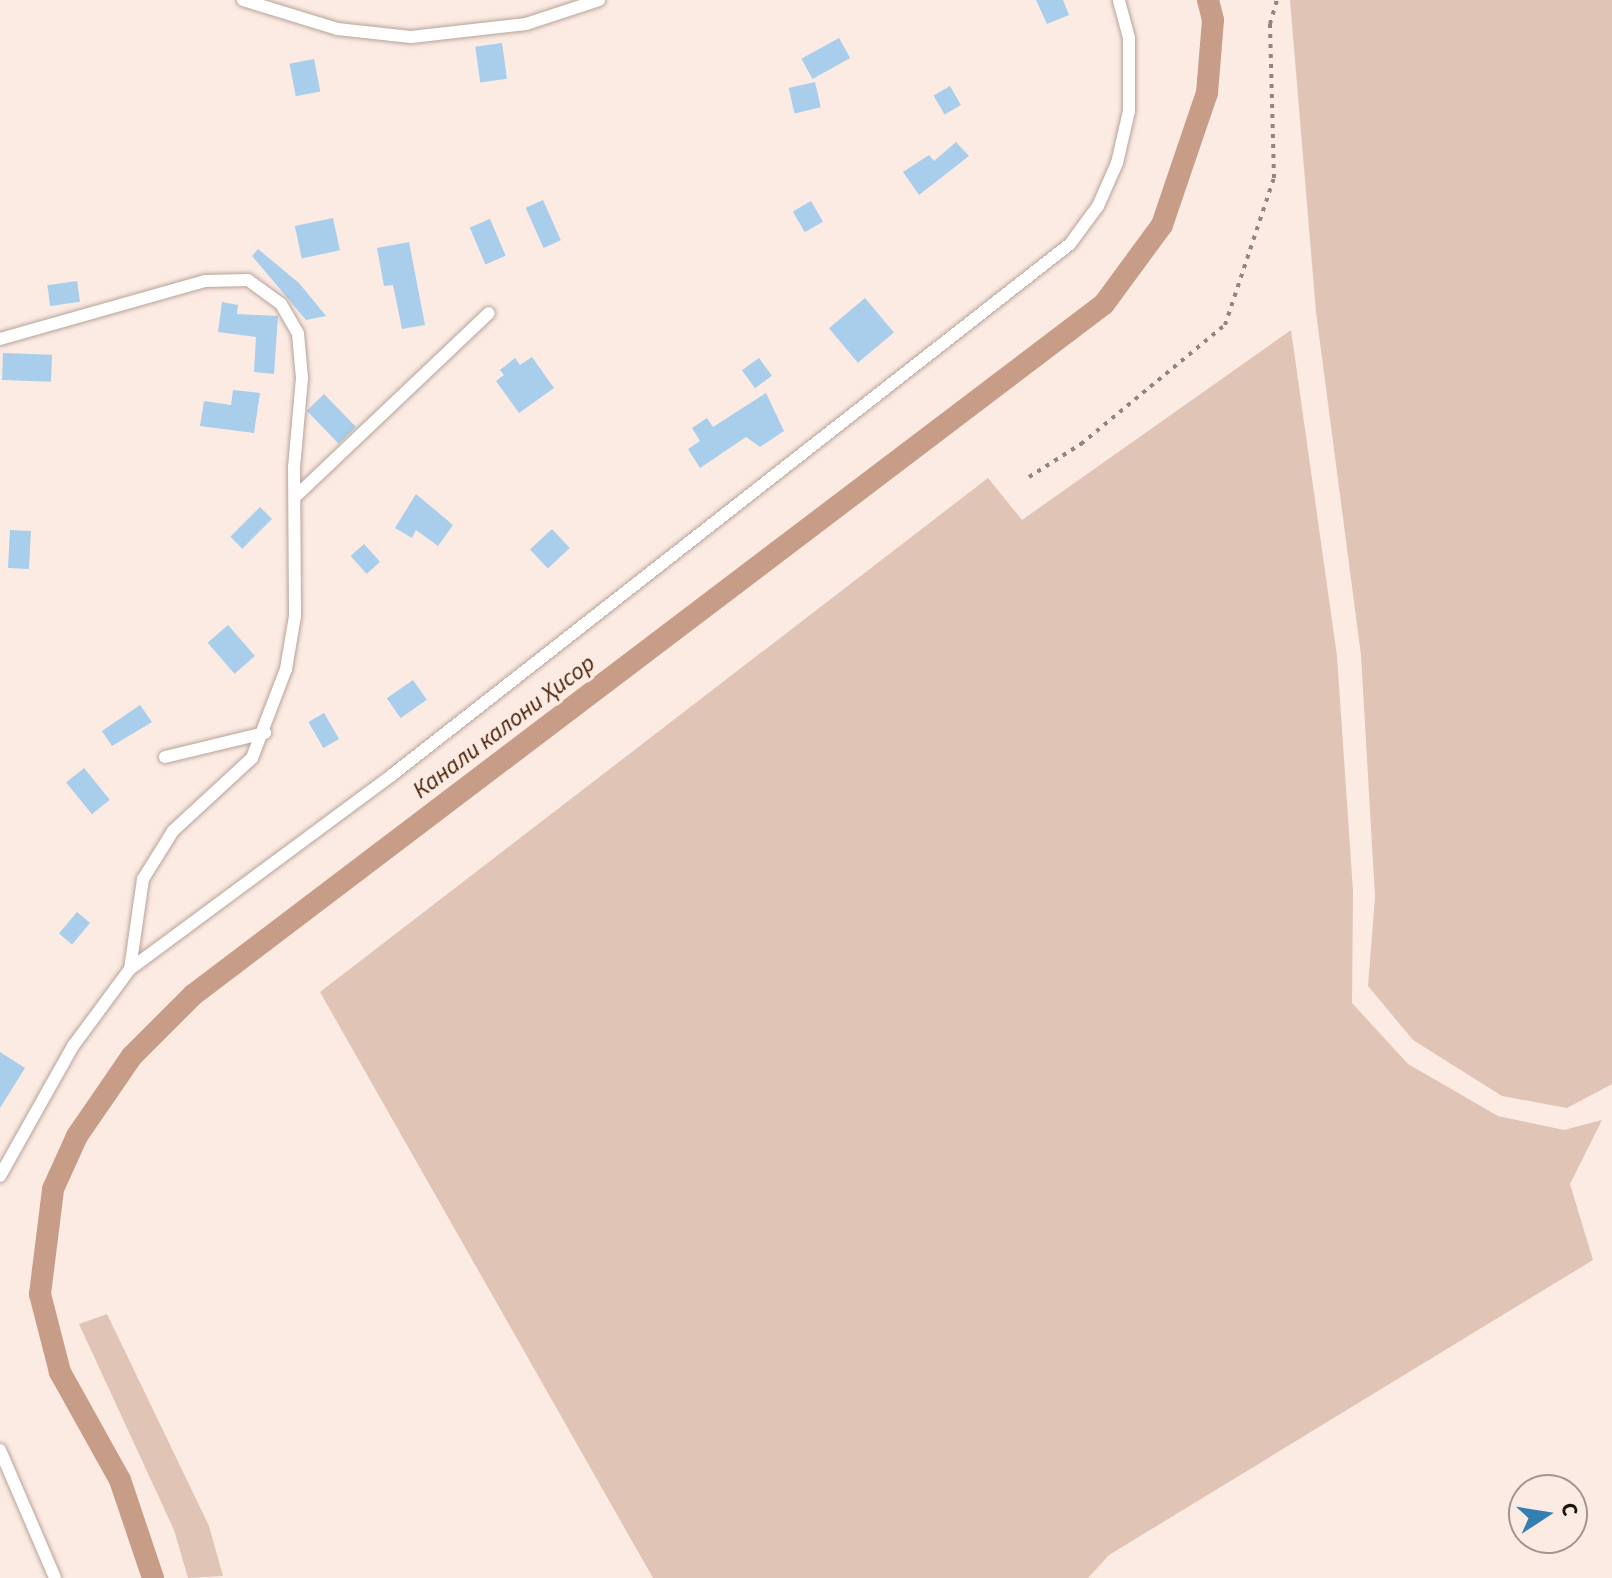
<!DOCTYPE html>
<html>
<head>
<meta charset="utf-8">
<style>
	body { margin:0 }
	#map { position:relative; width:1612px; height:1578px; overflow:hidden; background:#fcebe3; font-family:"Source Sans 3",sans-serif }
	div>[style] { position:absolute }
	.green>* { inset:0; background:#e0c4b5 }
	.canal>* { height:22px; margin:-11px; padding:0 11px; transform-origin:11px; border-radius:11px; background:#c79d87 }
	.building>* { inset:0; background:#a8ceec; transform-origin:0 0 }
	.path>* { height:4px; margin-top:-2px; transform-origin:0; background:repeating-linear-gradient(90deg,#91857f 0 4px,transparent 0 10px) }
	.roads { filter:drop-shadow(0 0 2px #b7a399) drop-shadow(0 0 2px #b7a399) }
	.lane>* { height:12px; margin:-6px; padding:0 6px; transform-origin:6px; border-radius:6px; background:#fff }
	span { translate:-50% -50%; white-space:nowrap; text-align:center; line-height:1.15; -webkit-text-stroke:6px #fcebe3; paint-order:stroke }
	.water-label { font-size:24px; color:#481f05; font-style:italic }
	.north { position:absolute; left:1508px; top:1474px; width:80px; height:80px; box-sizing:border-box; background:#fcebe3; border:2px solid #a2958f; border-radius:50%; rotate:78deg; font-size:22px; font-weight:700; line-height:32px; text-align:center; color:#1b1410 }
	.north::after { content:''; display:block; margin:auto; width:28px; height:36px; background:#337fb2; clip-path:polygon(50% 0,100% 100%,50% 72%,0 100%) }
</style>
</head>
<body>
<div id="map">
	<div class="green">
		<i style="clip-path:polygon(1290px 0,1612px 0,1612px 1084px,1567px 1108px,1502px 1096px,1413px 1040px,1368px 986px,1375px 897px,1361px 655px,1316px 312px)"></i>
		<i style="clip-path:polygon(1291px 330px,1337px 656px,1353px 891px,1352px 1003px,1408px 1064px,1498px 1116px,1564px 1130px,1602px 1120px,1570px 1184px,1593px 1260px,1109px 1555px,1088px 1578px,653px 1578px,320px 992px,988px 478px,1022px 520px)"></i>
		<i style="clip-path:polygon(107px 1314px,209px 1526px,223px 1576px,188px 1578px,174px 1530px,79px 1324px)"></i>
	</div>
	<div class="canal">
		<i style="left:153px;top:1578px;width:103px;rotate:-108.6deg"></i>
		<i style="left:120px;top:1480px;width:124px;rotate:-119.1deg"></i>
		<i style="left:60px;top:1372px;width:81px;rotate:-104.4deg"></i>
		<i style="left:40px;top:1294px;width:106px;rotate:-82.9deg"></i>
		<i style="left:53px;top:1189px;width:58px;rotate:-65.6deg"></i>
		<i style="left:77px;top:1136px;width:97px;rotate:-55.5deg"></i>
		<i style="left:132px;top:1056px;width:86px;rotate:-45deg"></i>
		<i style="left:193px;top:995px;width:1143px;rotate:-37.18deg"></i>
		<i style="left:1104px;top:304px;width:98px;rotate:-53.7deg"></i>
		<i style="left:1162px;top:225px;width:139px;rotate:-71.2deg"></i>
		<i style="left:1207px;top:93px;width:73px;rotate:-85.3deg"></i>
		<i style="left:1213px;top:20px;width:21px;rotate:-104deg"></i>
	</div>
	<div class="building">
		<i style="clip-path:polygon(1036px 0,1063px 0,1069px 15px,1047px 24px)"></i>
		<i style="left:839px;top:38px;width:23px;height:43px;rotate:61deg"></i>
		<i style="left:502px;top:43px;width:36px;height:27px;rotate:82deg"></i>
		<i style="left:314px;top:59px;width:33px;height:25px;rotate:79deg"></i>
		<i style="left:815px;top:82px;width:26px;height:27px;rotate:77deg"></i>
		<i style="left:950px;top:86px;width:22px;height:19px;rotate:60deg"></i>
		<i style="clip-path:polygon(956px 142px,969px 156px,919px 195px,903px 172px,929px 155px,934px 161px)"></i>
		<i style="left:543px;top:200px;width:44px;height:19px;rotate:66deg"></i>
		<i style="left:811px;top:201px;width:24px;height:21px;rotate:60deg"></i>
		<i style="left:333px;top:218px;width:33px;height:39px;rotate:78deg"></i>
		<i style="left:490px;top:219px;width:40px;height:22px;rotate:67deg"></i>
		<i style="clip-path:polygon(409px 242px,425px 325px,402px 329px,393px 285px,384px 286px,377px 248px)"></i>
		<i style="clip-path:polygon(258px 249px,299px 283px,326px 316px,306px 320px,252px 256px)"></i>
		<i style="left:77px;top:281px;width:21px;height:30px;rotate:82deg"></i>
		<i style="left:865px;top:298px;width:45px;height:47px;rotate:50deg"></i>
		<i style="clip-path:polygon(222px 302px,238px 305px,237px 314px,278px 316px,274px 374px,254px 372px,256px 337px,218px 332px)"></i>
		<i style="left:3px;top:353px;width:49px;height:27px;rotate:2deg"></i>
		<i style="clip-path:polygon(532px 357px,554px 388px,519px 413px,496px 381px,504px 375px,500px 370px,515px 358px,520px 365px)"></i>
		<i style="left:759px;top:358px;width:22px;height:21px;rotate:54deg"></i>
		<i style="clip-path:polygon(233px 390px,260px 393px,254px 433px,200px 426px,204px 401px,231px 405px)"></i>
		<i style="clip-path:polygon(766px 393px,784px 431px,760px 447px,746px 437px,700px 468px,688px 449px,700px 441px,692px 428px,707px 418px,713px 427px)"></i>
		<i style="left:324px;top:394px;width:46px;height:24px;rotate:46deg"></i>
		<i style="clip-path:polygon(416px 494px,453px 525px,438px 546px,416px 530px,412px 538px,395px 528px)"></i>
		<i style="left:260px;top:507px;width:17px;height:42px;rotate:45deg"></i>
		<i style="left:552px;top:529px;width:26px;height:30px;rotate:47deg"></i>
		<i style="left:10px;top:530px;width:21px;height:38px;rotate:3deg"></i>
		<i style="left:364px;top:544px;width:24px;height:18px;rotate:48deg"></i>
		<i style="left:228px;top:625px;width:41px;height:27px;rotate:49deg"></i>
		<i style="left:413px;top:680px;width:24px;height:32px;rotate:55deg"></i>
		<i style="clip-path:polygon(140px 705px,152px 722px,112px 746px,102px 731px)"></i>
		<i style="left:324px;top:713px;width:30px;height:18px;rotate:60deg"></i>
		<i style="left:84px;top:768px;width:41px;height:23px;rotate:51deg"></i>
		<i style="left:77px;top:912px;width:17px;height:28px;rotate:40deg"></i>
		<i style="clip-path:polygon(0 1052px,25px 1068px,0 1108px)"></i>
	</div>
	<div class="path">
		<i style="left:1029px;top:477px;width:62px;rotate:-32.4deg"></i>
		<i style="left:1081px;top:444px;width:187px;rotate:-39.6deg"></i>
		<i style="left:1225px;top:325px;width:155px;rotate:-71.6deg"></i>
		<i style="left:1274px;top:178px;width:154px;rotate:-91.5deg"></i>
		<i style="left:1270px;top:24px;width:25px;rotate:-74deg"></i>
	</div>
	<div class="roads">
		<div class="lane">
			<i style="left:243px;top:0;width:98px;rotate:17.1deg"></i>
			<i style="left:337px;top:29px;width:74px;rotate:6.2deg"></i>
			<i style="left:411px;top:37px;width:116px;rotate:-6.4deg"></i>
			<i style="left:526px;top:24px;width:77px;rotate:-18.2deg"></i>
			<i style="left:0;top:339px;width:213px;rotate:-15.8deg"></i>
			<i style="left:205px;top:281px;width:43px;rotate:-1.3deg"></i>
			<i style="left:248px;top:280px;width:41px;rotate:36deg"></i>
			<i style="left:281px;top:304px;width:34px;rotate:60deg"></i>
			<i style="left:298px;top:334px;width:44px;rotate:84.8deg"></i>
			<i style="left:302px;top:378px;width:89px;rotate:95.1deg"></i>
			<i style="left:294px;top:467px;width:149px;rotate:89.6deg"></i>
			<i style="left:295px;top:616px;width:54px;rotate:99.6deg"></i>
			<i style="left:286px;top:669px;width:95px;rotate:110.9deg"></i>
			<i style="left:252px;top:758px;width:108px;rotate:137.3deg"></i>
			<i style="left:173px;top:831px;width:57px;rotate:122deg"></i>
			<i style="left:143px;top:879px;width:91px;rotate:98.2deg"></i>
			<i style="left:295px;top:497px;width:267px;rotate:-43.5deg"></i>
			<i style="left:165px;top:757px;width:103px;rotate:-13.5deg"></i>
			<i style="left:0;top:1176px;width:149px;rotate:-60.7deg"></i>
			<i style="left:73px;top:1046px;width:96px;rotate:-53.5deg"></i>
			<i style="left:130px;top:969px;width:326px;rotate:-36.5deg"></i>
			<i style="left:392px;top:775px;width:861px;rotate:-38.07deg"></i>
			<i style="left:1070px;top:244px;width:47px;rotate:-53.6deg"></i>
			<i style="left:1098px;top:206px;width:47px;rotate:-66.2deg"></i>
			<i style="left:1117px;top:163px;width:53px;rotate:-77deg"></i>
			<i style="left:1129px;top:111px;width:73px;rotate:-90deg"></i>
			<i style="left:1129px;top:38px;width:39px;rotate:-105deg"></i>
			<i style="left:0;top:1450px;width:139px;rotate:66.7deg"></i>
		</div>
	</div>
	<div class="water-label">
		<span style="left:504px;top:727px;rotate:-37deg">Канали калони Ҳисор</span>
	</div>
	<div class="north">С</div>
</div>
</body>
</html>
